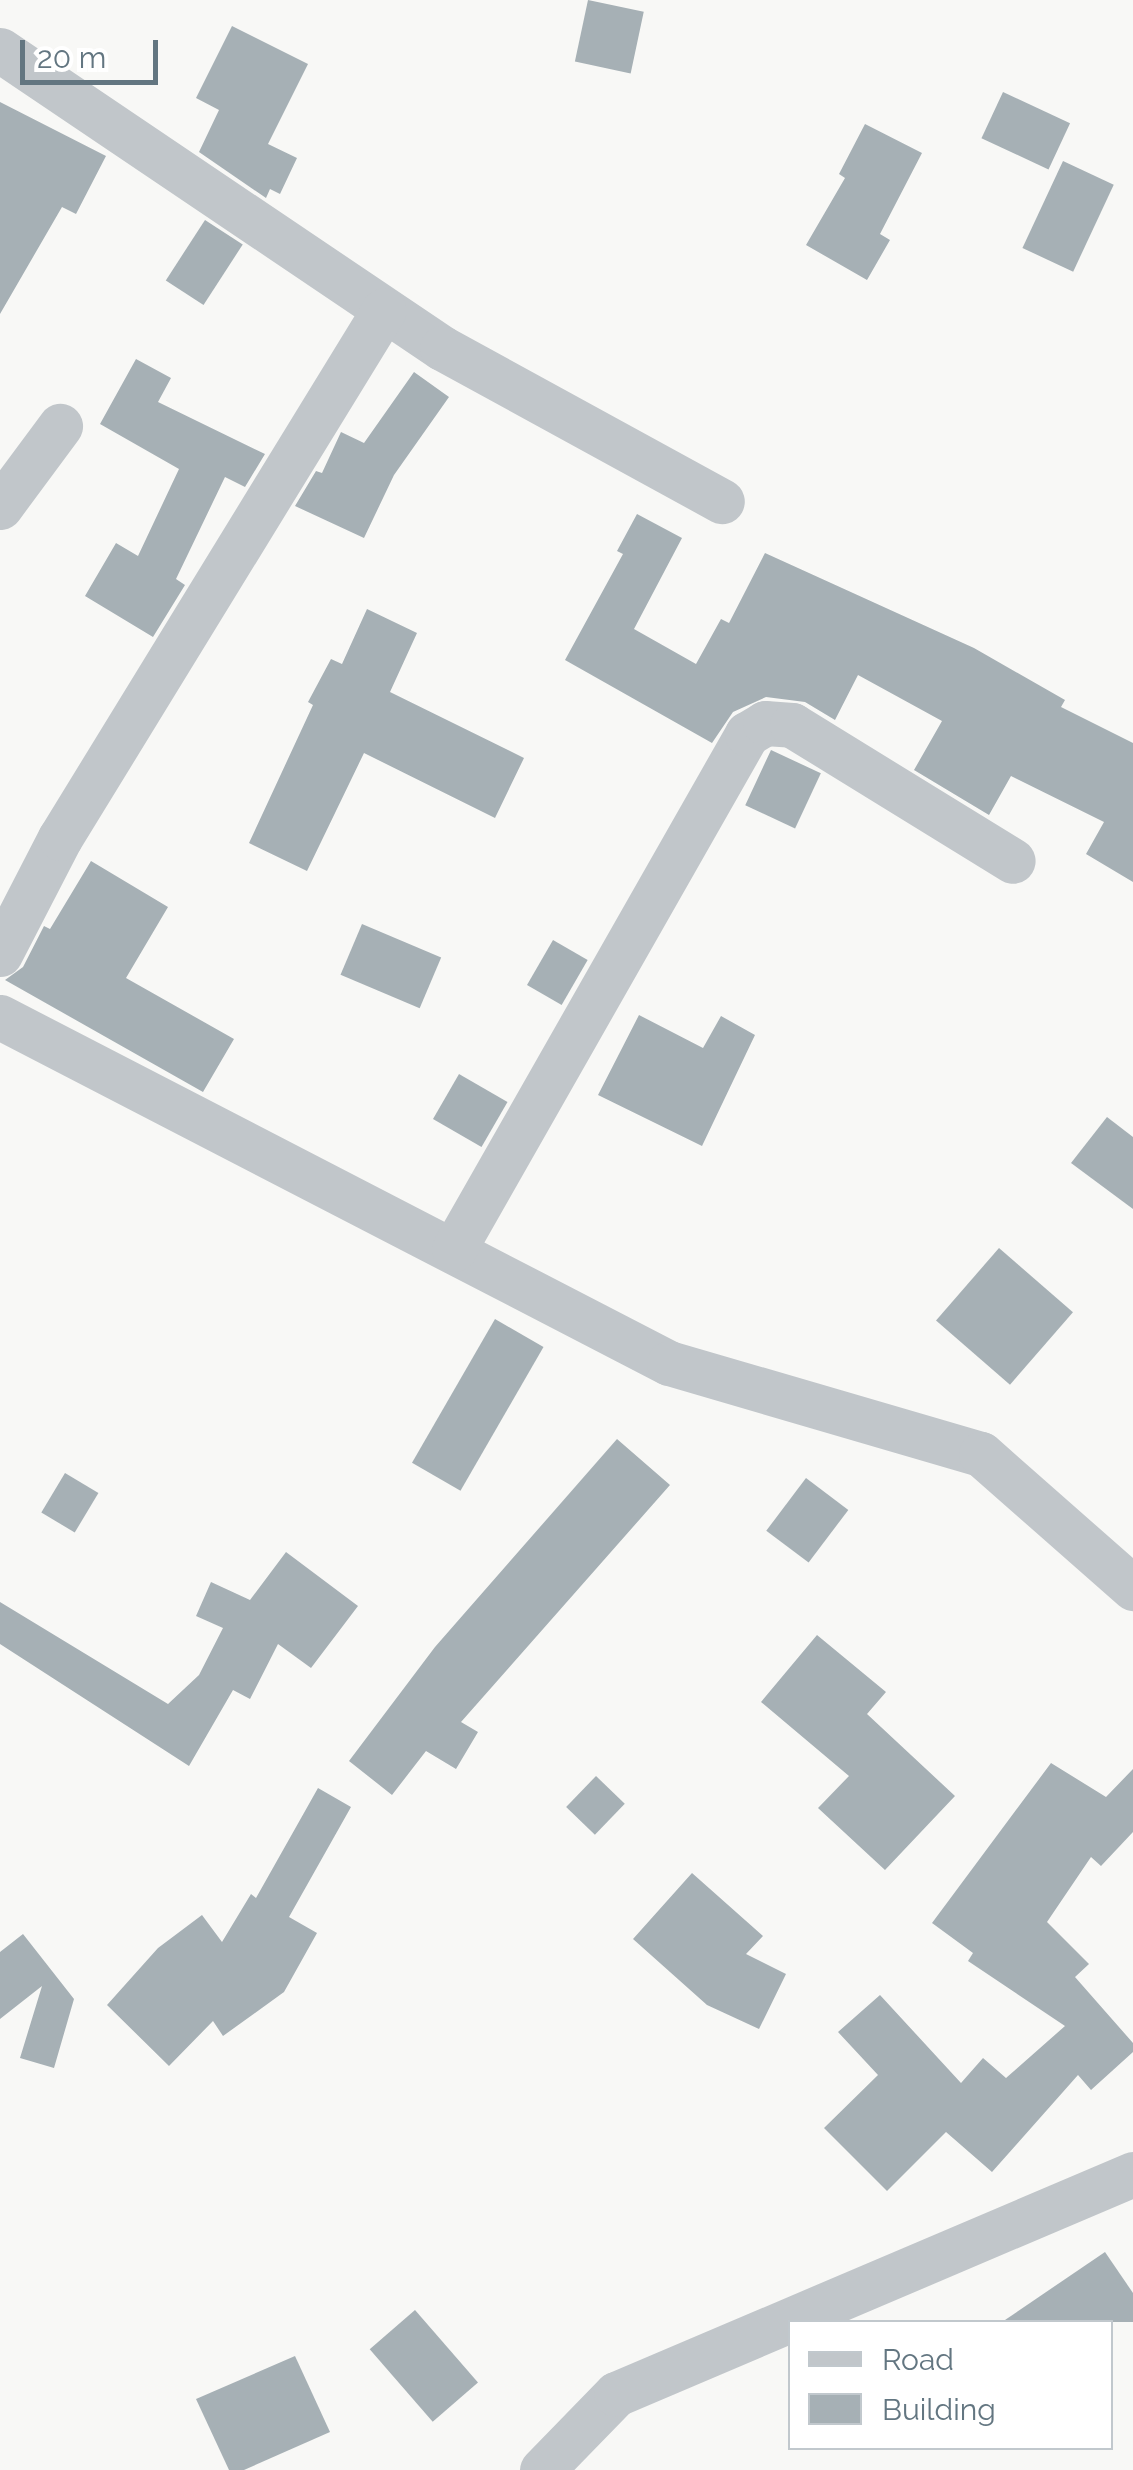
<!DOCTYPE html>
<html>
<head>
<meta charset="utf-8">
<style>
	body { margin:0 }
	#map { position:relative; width:1133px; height:2470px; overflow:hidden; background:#f8f8f6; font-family:Raleway,sans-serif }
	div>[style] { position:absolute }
	.building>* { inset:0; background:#a6b0b5; transform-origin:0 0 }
	.street>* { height:45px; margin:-22.5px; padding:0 22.5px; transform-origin:22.5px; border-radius:22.5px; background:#c1c6ca }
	span { translate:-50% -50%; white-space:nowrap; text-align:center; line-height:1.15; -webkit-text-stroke:10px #fff; paint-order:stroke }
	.legend { position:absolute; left:788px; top:2320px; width:325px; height:130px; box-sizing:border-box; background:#fff; border:2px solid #c1c8cd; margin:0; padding:12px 18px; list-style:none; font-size:30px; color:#637681 }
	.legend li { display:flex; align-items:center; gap:20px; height:50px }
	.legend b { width:50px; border:2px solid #c1c8cd }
	.scale { position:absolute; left:20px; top:40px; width:138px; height:45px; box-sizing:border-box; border:5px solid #637681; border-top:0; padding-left:12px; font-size:30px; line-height:35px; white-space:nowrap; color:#637681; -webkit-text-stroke:8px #fff; paint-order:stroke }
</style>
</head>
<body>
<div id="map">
	<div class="building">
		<i style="left:588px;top:0;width:57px;height:63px;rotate:12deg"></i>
		<i style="clip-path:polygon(232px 26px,308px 64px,268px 144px,297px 158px,280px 194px,270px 189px,266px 198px,199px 152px,219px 110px,196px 98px)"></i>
		<i style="left:1003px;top:92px;width:74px;height:51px;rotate:25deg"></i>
		<i style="clip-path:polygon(0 102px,106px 156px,76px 214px,62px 207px,0 314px)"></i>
		<i style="clip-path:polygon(865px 124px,922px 153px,880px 234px,890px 240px,867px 280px,806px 245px,845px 178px,839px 174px)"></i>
		<i style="left:1063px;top:161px;width:56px;height:96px;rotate:25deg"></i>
		<i style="left:205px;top:220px;width:45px;height:72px;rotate:33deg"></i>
		<i style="clip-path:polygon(136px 359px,171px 378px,158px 402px,265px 454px,245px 487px,225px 477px,176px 579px,185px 585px,153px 637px,85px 596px,116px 543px,138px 556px,179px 469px,100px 424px)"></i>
		<i style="clip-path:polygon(414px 372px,449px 397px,394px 475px,364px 538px,295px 506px,316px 471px,322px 473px,341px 432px,364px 443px)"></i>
		<i style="clip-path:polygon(637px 514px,682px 538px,634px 629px,696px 664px,721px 619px,729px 623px,765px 553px,974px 648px,1065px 700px,1061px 707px,1133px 743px,1133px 882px,1086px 854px,1104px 822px,1011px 776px,989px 815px,914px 770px,942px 721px,858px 675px,835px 720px,805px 702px,766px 697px,733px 712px,712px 743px,565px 660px,623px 554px,617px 551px)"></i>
		<i style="clip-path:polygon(367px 609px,417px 633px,390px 692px,524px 758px,495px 818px,364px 753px,307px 871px,249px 843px,313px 705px,308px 702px,331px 659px,342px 664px)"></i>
		<i style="left:771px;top:750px;width:55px;height:61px;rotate:25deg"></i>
		<i style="clip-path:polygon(91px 861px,168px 907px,126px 978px,234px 1039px,203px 1092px,5px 980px,23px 967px,44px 926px,50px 929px)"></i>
		<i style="left:362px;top:924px;width:86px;height:55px;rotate:23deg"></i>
		<i style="left:553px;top:940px;width:40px;height:52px;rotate:30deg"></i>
		<i style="clip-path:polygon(639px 1015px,703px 1048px,721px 1016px,755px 1035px,702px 1146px,598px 1095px)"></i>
		<i style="left:459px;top:1074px;width:56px;height:52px;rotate:30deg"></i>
		<i style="clip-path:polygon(1107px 1117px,1133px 1137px,1133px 1209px,1071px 1163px)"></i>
		<i style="left:999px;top:1248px;width:98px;height:96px;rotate:41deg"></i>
		<i style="left:495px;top:1319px;width:56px;height:166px;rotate:30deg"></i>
		<i style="clip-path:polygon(617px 1439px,670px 1485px,461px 1722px,478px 1732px,456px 1769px,426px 1751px,392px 1795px,349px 1761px,435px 1647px)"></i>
		<i style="left:65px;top:1473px;width:39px;height:46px;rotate:31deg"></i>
		<i style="left:806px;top:1478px;width:53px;height:66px;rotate:37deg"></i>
		<i style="clip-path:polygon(286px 1552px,358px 1606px,311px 1668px,278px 1644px,250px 1699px,233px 1690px,189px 1766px,0 1644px,0 1602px,168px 1704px,199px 1675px,223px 1628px,196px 1616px,211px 1582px,250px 1600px)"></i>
		<i style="clip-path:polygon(817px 1635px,886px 1692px,867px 1714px,955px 1796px,885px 1870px,818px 1808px,849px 1776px,761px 1702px)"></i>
		<i style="clip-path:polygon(1051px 1763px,1106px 1797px,1133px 1769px,1133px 1832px,1101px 1866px,1091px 1857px,1047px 1922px,1089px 1964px,1075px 1977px,1133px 2043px,1133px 2052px,1091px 2090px,1078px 2075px,992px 2172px,946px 2132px,887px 2191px,824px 2128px,878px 2075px,838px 2032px,880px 1995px,961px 2083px,983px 2058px,1006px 2078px,1065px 2026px,968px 1961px,973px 1953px,932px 1923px)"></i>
		<i style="left:596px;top:1776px;width:40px;height:43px;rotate:44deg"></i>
		<i style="clip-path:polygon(318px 1788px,351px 1807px,289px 1917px,317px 1933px,284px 1992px,223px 2036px,213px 2021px,169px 2066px,107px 2005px,158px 1948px,202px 1915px,222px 1942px,251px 1894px,256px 1898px)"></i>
		<i style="clip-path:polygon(692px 1873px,763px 1936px,746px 1954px,786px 1974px,759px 2029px,707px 2005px,633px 1939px)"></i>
		<i style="clip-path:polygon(23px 1934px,74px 1999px,54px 2068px,20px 2058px,42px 1986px,0 2019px,0 1952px)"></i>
		<i style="clip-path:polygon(1105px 2252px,1133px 2293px,1133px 2322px,1002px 2322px)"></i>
		<i style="left:415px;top:2310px;width:96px;height:60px;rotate:49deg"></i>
		<i style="clip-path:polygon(295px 2356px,330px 2432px,244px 2470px,229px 2470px,196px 2399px)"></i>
	</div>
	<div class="street">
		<i style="left:0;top:50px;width:533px;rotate:33.99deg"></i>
		<i style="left:442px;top:348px;width:319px;rotate:28.7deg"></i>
		<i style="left:0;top:507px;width:101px;rotate:-53.5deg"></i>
		<i style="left:0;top:954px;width:131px;rotate:-62.7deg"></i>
		<i style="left:60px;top:838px;width:619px;rotate:-58.47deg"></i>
		<i style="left:0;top:1017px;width:753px;rotate:27.35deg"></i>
		<i style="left:669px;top:1363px;width:325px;rotate:16.3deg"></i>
		<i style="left:981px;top:1454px;width:203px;rotate:41.4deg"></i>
		<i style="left:454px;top:1249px;width:593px;rotate:-60.36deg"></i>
		<i style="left:747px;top:734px;width:21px;rotate:-31deg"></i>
		<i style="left:765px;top:723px;width:27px;rotate:4deg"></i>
		<i style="left:792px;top:725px;width:259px;rotate:31.6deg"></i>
		<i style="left:542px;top:2470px;width:106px;rotate:-45.8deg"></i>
		<i style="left:616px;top:2394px;width:562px;rotate:-23.05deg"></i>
	</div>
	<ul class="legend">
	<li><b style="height:12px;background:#c1c6ca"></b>Road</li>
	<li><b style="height:28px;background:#a6b0b5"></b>Building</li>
	</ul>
	<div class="scale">20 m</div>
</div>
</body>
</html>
